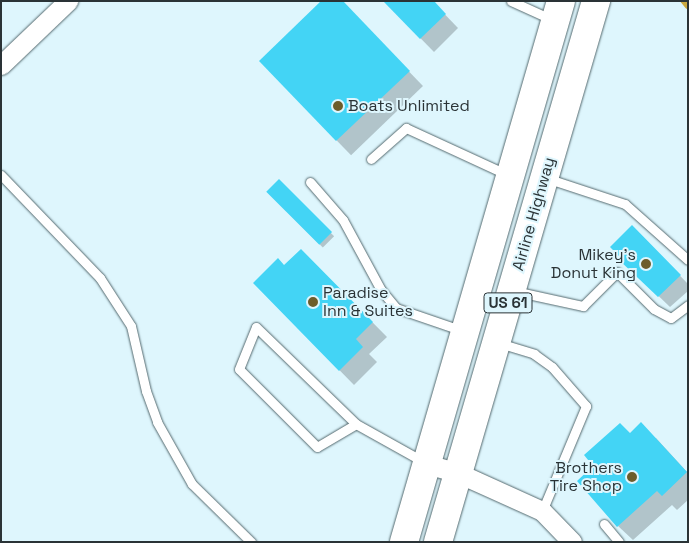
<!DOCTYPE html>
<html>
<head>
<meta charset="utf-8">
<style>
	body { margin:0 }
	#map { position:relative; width:689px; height:543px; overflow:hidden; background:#def6fd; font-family:"Space Grotesk",sans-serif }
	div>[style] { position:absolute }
	.shadow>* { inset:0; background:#0003; transform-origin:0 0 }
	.stream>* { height:5.5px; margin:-2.75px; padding:0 2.75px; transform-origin:2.75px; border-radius:2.75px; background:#caa940 }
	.building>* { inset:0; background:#43d4f5; transform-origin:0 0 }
	.roads { filter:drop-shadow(0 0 1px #556a6f) drop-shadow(0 0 1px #556a6f) }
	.service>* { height:9px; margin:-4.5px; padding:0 4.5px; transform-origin:4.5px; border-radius:4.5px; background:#fff }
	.minor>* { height:19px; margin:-9.5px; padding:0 9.5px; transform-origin:9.5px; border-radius:9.5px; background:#fff }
	.trunk>* { height:28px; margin:-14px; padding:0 14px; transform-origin:14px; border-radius:14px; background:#fff }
	.dots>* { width:14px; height:14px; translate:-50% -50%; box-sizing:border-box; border:2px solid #def6fd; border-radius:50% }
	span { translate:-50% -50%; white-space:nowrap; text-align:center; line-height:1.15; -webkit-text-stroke:4px #def6fd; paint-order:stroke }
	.shield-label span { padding:1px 4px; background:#def6fd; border:1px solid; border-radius:4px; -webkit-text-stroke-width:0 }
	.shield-label { font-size:15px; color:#2a3336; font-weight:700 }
	.poi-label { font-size:16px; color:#2a3336 }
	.left { translate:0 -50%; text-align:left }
	.right { translate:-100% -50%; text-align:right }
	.street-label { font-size:16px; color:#2a3336 }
	.frame { position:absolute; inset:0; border:2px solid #2a3336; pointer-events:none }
</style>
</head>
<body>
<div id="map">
	<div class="shadow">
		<i style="left:341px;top:1px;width:118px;height:100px;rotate:46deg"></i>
		<i style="clip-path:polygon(384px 1px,432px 1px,458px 28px,434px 52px)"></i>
		<i style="left:279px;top:181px;width:78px;height:16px;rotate:45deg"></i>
		<i style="clip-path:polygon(644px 238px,688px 284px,688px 291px,670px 307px,620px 259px)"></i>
		<i style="clip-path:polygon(301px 250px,387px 337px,369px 354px,377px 362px,354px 385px,254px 283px,284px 267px)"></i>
		<i style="clip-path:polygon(630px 435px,656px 438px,688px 473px,688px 500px,677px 510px,672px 505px,633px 540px,618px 526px)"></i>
	</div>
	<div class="stream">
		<i style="left:684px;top:1px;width:6px;rotate:51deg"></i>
	</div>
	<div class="building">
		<i style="clip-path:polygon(321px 1px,343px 1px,410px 71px,336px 141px,259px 61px)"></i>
		<i style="clip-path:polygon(383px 1px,434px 1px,446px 14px,420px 39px)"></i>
		<i style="left:279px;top:179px;width:75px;height:18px;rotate:45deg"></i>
		<i style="clip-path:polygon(632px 225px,681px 275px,658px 297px,618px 259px,620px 257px,610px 247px)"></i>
		<i style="clip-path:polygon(301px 249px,373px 322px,356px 339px,363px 347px,339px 371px,253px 283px,278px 258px,284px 265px)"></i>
		<i style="clip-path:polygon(641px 422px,687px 472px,662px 496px,657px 491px,617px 527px,577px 481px,593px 466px,584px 455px,620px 423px,630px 433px)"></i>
	</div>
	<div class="roads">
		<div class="service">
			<i style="left:511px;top:1px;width:46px;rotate:24.3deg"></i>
			<i style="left:371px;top:159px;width:47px;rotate:-41.5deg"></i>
			<i style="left:406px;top:128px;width:112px;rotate:24.7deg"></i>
			<i style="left:1px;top:175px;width:143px;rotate:46.1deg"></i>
			<i style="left:100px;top:278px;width:57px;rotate:57.1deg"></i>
			<i style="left:131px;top:326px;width:67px;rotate:77deg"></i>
			<i style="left:146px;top:391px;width:33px;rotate:70deg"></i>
			<i style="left:157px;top:422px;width:71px;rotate:60.6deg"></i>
			<i style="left:192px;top:484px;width:83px;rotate:44.5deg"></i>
			<i style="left:546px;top:178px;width:83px;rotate:18.2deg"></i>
			<i style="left:625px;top:204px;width:84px;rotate:41.6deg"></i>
			<i style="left:310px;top:182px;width:50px;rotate:49deg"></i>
			<i style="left:343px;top:220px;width:80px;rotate:61.5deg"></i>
			<i style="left:381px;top:290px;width:23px;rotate:50deg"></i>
			<i style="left:396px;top:308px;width:71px;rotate:18.9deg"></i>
			<i style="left:514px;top:291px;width:71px;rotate:12.3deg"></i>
			<i style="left:583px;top:306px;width:48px;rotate:-45deg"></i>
			<i style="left:617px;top:272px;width:52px;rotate:45deg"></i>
			<i style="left:654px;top:309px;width:19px;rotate:28deg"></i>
			<i style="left:671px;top:318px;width:21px;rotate:-37deg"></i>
			<i style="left:499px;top:343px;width:37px;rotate:17deg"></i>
			<i style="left:534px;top:354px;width:22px;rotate:36deg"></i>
			<i style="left:552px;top:367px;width:52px;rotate:48.9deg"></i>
			<i style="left:586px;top:406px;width:114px;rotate:112.7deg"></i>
			<i style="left:356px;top:424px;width:45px;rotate:149.5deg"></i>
			<i style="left:317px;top:447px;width:110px;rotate:-135deg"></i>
			<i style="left:239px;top:369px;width:45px;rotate:-68deg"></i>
			<i style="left:256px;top:327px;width:139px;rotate:44.1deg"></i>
			<i style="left:356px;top:424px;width:78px;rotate:29.2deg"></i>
			<i style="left:604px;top:524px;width:23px;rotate:50deg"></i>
		</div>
		<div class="minor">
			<i style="left:1px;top:65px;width:93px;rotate:-43.7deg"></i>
			<i style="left:427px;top:464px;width:32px;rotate:16deg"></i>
			<i style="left:458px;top:473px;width:92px;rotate:24.3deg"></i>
			<i style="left:542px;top:511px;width:43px;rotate:45.9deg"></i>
		</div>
		<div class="trunk">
			<i style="left:404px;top:542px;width:563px;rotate:-73.82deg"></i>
			<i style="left:438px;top:542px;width:564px;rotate:-73.72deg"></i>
		</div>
	</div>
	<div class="dots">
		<i style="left:338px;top:106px;background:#6d5d2a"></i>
		<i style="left:646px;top:264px;background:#6d5d2a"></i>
		<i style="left:313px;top:302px;background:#6d5d2a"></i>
		<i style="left:632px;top:477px;background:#6d5d2a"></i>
	</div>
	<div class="shield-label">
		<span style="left:508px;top:303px">US 61</span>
	</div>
	<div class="poi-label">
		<span class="left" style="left:348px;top:106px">Boats Unlimited</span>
		<span class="right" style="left:636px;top:264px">Mikey's<br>Donut King</span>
		<span class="left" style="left:323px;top:302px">Paradise<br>Inn &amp; Suites</span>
		<span class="right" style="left:622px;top:477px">Brothers<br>Tire Shop</span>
	</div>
	<div class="street-label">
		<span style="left:534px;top:214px;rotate:-74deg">Airline Highway</span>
	</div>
	<div class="frame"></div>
</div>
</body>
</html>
